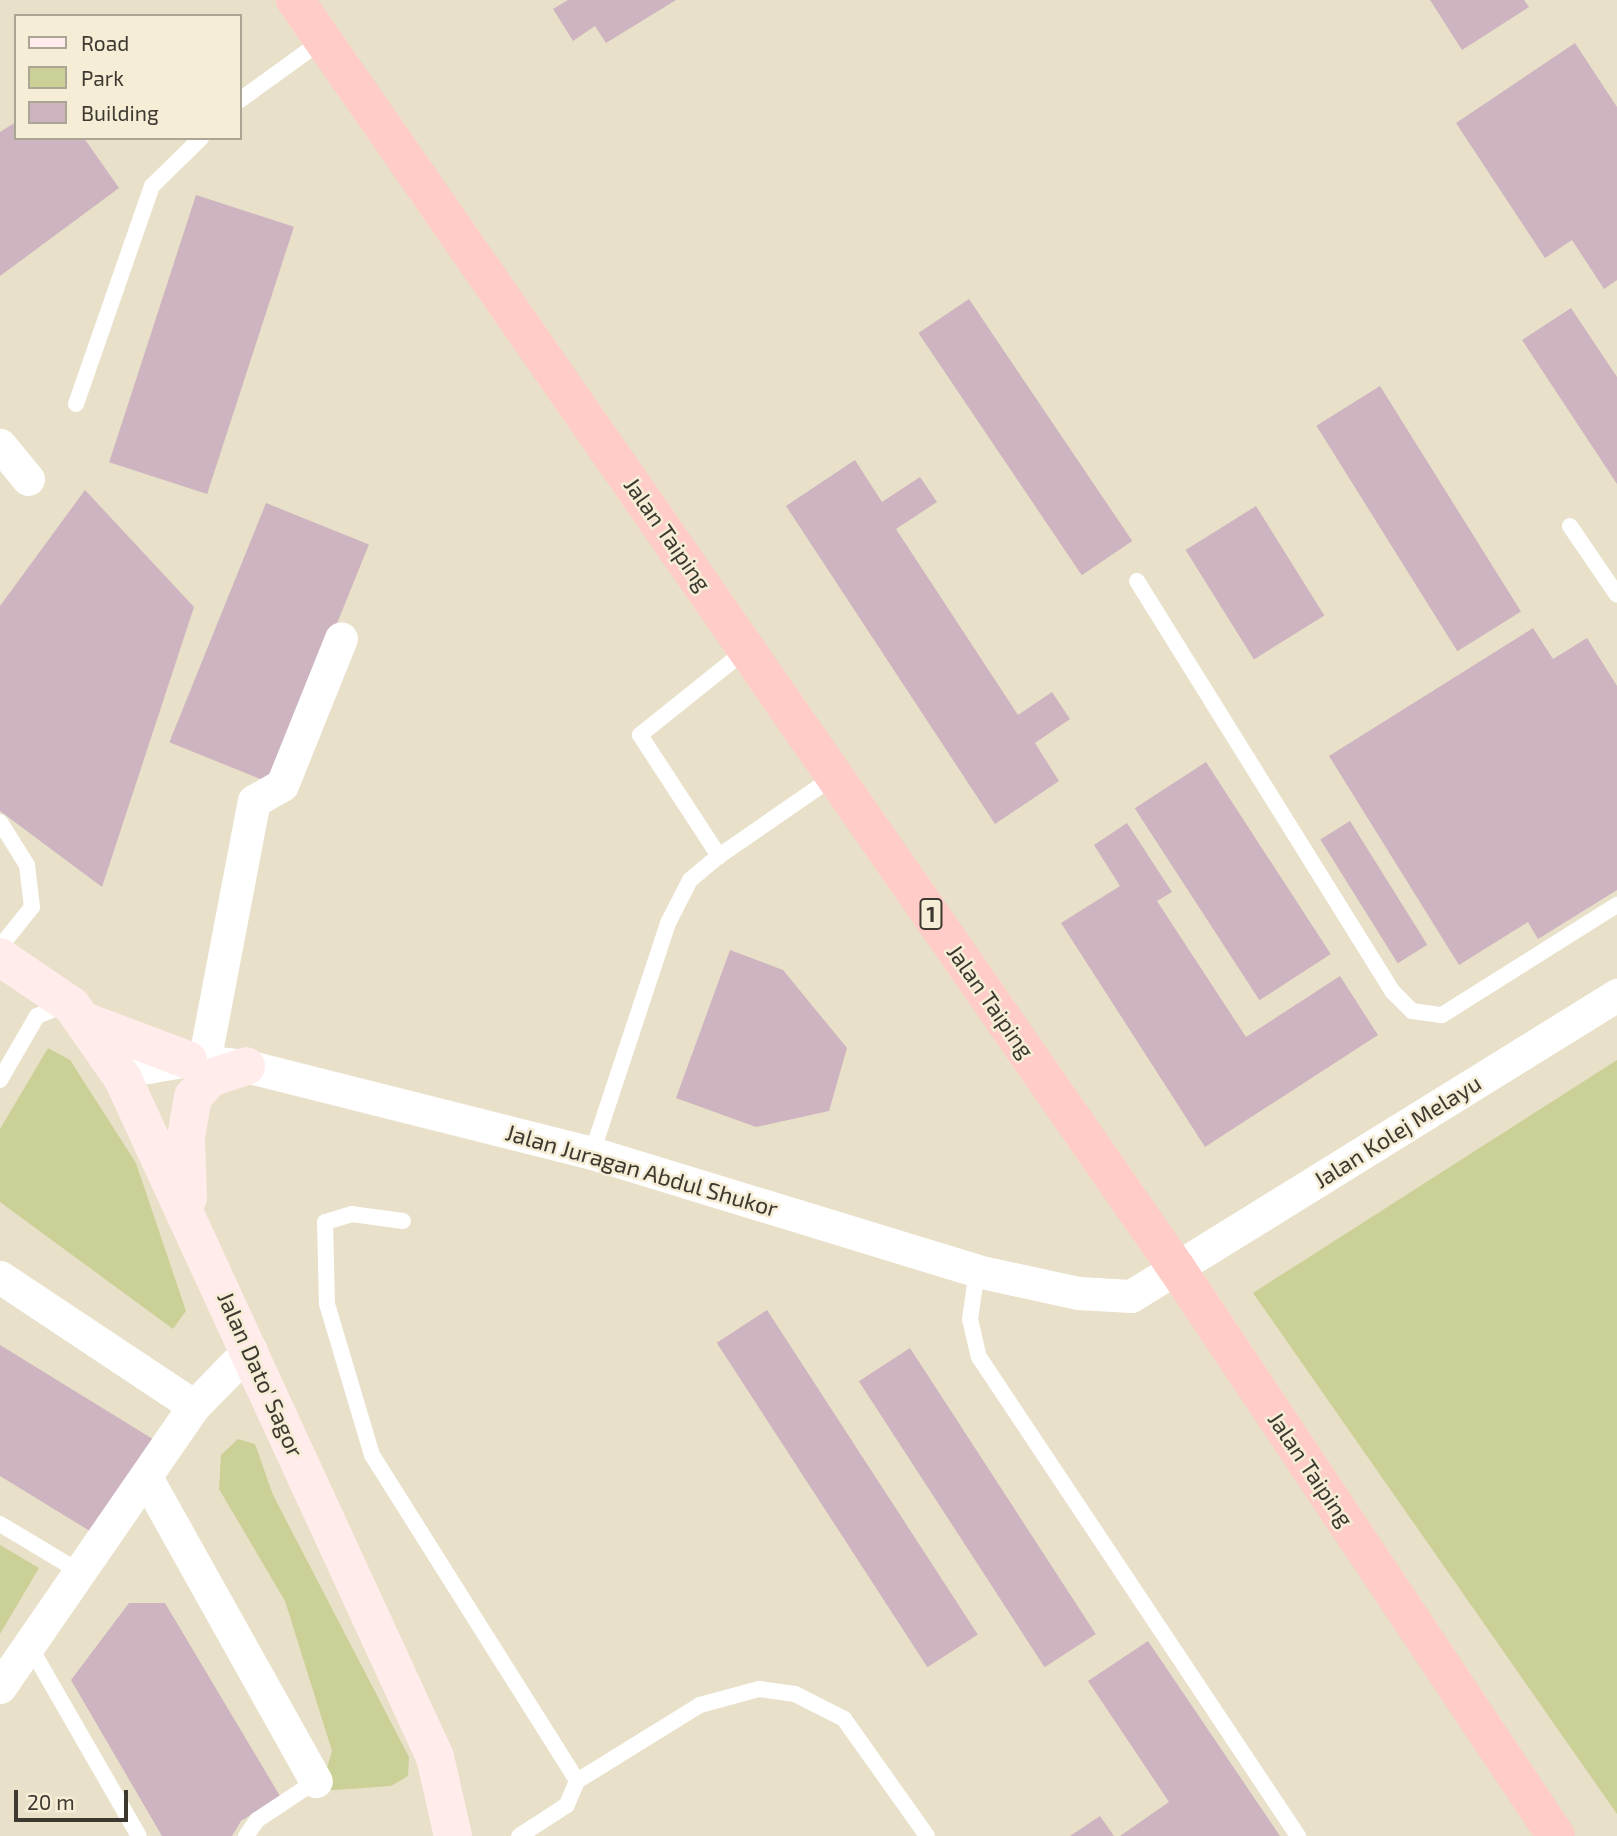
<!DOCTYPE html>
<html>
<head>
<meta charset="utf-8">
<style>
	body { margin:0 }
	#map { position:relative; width:1617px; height:1836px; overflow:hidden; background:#e8e0c8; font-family:"Exo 2",sans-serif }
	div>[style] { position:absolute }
	.green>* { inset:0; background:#cbd196 }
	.building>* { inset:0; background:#cdb4c0; transform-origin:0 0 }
	.service>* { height:16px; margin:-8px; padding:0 8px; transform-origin:8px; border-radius:8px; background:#fff }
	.minor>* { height:33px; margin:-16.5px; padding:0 16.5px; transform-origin:16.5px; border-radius:16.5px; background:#fff }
	.secondary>* { height:38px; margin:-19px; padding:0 19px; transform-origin:19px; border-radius:19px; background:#ffeceb }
	.trunk>* { height:38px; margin:-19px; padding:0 19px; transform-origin:19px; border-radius:19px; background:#ffccc8 }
	span { translate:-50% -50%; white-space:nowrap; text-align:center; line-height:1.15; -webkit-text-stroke:5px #f5edd5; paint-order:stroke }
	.shield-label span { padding:2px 5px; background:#f5edd5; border:2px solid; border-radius:5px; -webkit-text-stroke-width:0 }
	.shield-label { font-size:21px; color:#3d3930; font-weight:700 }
	.street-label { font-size:23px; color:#3d3930 }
	.legend { position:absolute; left:14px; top:14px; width:228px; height:126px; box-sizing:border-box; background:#f5edd5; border:2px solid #aba593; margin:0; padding:9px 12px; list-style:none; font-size:21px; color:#3d3930 }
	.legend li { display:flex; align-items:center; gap:14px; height:35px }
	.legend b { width:35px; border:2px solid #aba593 }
	.scale { position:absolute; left:14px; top:1790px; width:114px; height:32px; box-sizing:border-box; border:4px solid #3d3930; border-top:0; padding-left:9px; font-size:21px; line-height:24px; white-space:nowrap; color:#3d3930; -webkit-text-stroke:5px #f5edd5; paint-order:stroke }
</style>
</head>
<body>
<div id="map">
	<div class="green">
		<i style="clip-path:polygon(48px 1048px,70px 1060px,136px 1163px,186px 1311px,173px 1329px,0 1202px,0 1129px)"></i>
		<i style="clip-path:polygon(1617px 1060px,1617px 1814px,1253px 1293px)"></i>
		<i style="clip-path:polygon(238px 1439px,255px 1444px,273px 1495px,409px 1757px,408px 1776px,391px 1786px,320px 1791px,332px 1751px,285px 1601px,219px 1489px,221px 1455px)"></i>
		<i style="clip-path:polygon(0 1545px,39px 1568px,0 1634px)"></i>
	</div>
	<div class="building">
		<i style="clip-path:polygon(568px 0,676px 0,606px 43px,595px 26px,573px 41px,553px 9px)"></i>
		<i style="clip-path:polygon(1430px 0,1524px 0,1529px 7px,1462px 50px)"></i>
		<i style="clip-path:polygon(1575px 43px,1617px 107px,1617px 280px,1604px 289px,1572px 240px,1545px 258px,1456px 123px)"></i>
		<i style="clip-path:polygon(16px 122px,16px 138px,84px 138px,119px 188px,0 276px,0 132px)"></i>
		<i style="left:196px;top:195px;width:103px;height:281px;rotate:18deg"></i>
		<i style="left:969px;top:299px;width:292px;height:61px;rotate:56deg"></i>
		<i style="clip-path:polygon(1571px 308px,1617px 377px,1617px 484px,1522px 340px)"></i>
		<i style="left:1380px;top:386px;width:266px;height:75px;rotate:58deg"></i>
		<i style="clip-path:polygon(855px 460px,882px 502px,920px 477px,937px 502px,896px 529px,1018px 715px,1052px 692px,1070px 719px,1035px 743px,1059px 781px,995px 824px,786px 506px)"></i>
		<i style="clip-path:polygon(85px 490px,194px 607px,102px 887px,0 811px,0 606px)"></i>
		<i style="left:266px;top:503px;width:111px;height:258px;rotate:22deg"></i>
		<i style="left:1256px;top:506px;width:129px;height:83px;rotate:58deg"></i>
		<i style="clip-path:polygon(1533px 628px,1553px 659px,1587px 638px,1617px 686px,1617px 890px,1538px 939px,1528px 922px,1459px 965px,1329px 756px)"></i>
		<i style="left:1206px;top:762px;width:229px;height:85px;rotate:57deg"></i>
		<i style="left:1350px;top:821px;width:146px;height:35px;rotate:58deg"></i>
		<i style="clip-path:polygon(1127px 823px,1172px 892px,1157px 901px,1246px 1037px,1340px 976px,1378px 1035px,1205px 1147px,1061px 923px,1120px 886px,1094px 845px)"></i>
		<i style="clip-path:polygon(730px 950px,783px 970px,847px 1048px,829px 1111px,756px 1127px,676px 1098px)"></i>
		<i style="left:767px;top:1310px;width:387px;height:60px;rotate:57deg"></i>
		<i style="clip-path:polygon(0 1345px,156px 1441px,98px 1536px,0 1476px)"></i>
		<i style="left:910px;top:1348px;width:341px;height:61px;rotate:57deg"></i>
		<i style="clip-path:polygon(129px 1603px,165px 1603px,280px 1796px,241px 1821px,232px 1836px,162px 1836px,71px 1680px)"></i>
		<i style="clip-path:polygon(1148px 1641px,1280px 1836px,1120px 1836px,1169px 1802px,1088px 1681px)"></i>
		<i style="clip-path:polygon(1100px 1816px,1114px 1836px,1070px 1836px)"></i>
	</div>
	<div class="service">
		<i style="left:240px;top:100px;width:102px;rotate:-35.9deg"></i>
		<i style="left:76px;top:404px;width:231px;rotate:-70.8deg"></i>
		<i style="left:152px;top:186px;width:69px;rotate:-44.4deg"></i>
		<i style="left:1570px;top:526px;width:83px;rotate:55.7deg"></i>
		<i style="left:1137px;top:581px;width:484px;rotate:58.1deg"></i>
		<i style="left:1393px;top:992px;width:27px;rotate:45deg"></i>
		<i style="left:1412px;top:1011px;width:30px;rotate:8deg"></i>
		<i style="left:1442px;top:1015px;width:207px;rotate:-32.2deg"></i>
		<i style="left:746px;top:650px;width:136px;rotate:141.3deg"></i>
		<i style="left:640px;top:735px;width:145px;rotate:56.9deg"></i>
		<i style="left:719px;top:856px;width:141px;rotate:-34.6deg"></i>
		<i style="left:0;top:822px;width:51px;rotate:57.9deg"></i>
		<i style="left:27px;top:865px;width:42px;rotate:83.2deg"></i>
		<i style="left:32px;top:907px;width:51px;rotate:128.7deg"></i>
		<i style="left:0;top:1080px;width:74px;rotate:-60deg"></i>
		<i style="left:37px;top:1016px;width:27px;rotate:-22deg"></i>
		<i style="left:592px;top:1153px;width:242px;rotate:-71.7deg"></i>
		<i style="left:668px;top:923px;width:48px;rotate:-62.9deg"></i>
		<i style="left:690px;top:880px;width:38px;rotate:-40deg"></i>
		<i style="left:403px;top:1221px;width:51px;rotate:-172.2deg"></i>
		<i style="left:352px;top:1214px;width:28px;rotate:163deg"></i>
		<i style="left:325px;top:1222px;width:82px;rotate:88.6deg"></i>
		<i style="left:327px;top:1304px;width:158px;rotate:73.4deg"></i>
		<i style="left:372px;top:1455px;width:385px;rotate:57.8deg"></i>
		<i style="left:577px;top:1781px;width:26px;rotate:113deg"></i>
		<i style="left:567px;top:1805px;width:57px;rotate:147.1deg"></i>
		<i style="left:977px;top:1271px;width:49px;rotate:98.3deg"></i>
		<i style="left:970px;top:1319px;width:39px;rotate:77deg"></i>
		<i style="left:979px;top:1357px;width:576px;rotate:56.34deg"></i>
		<i style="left:0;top:1524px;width:96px;rotate:30.9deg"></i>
		<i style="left:29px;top:1645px;width:220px;rotate:60.1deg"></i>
		<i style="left:577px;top:1781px;width:145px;rotate:-31.7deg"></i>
		<i style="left:700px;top:1705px;width:61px;rotate:-15.2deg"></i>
		<i style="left:759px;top:1689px;width:36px;rotate:8deg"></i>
		<i style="left:795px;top:1694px;width:55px;rotate:27deg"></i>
		<i style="left:844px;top:1719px;width:143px;rotate:54.6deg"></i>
		<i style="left:246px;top:1836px;width:19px;rotate:-55deg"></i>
		<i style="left:257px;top:1820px;width:71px;rotate:-33.5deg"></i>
	</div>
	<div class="minor">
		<i style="left:0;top:445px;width:44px;rotate:50.5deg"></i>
		<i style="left:102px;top:1044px;width:51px;rotate:27.1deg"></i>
		<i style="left:147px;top:1067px;width:42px;rotate:-9.7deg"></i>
		<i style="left:188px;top:1060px;width:58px;rotate:5.9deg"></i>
		<i style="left:246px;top:1066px;width:357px;rotate:14.1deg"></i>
		<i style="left:592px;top:1153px;width:403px;rotate:17deg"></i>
		<i style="left:977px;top:1271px;width:103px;rotate:12.3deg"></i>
		<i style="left:1078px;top:1293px;width:53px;rotate:3.2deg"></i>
		<i style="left:1131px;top:1296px;width:572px;rotate:-31.77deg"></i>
		<i style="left:204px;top:1062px;width:266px;rotate:-79.2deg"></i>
		<i style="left:254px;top:801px;width:32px;rotate:-30deg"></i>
		<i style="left:282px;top:785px;width:158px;rotate:-68.1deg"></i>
		<i style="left:0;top:1277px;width:233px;rotate:33.6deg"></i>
		<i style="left:147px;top:1479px;width:346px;rotate:60.8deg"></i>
		<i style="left:0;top:1687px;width:341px;rotate:-55.4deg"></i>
		<i style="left:194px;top:1406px;width:80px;rotate:-45.5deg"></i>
	</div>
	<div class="secondary">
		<i style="left:0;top:957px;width:87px;rotate:34.2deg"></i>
		<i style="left:72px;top:1006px;width:89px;rotate:55.1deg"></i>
		<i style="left:123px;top:1079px;width:746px;rotate:65.29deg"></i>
		<i style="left:435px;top:1757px;width:81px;rotate:77.2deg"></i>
		<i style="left:87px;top:1022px;width:108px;rotate:20.6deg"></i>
		<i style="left:188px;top:1198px;width:61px;rotate:-91.9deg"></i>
		<i style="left:186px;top:1137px;width:41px;rotate:-80.1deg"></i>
		<i style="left:193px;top:1097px;width:25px;rotate:-48deg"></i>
		<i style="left:210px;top:1078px;width:38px;rotate:-18deg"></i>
	</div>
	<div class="trunk">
		<i style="left:295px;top:0;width:1545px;rotate:55.2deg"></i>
		<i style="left:1177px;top:1269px;width:682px;rotate:56.24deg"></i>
	</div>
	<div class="shield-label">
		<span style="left:931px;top:914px">1</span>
	</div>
	<div class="street-label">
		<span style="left:668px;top:534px;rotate:55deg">Jalan Taiping</span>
		<span style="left:991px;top:1001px;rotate:55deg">Jalan Taiping</span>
		<span style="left:1397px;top:1131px;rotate:-32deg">Jalan Kolej Melayu</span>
		<span style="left:642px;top:1170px;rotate:16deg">Jalan Juragan Abdul Shukor</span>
		<span style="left:261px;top:1374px;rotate:66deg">Jalan Dato' Sagor</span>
		<span style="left:1311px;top:1469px;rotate:56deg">Jalan Taiping</span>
	</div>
	<ul class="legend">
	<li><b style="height:9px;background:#ffeceb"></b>Road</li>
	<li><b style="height:19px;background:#cbd196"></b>Park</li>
	<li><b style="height:19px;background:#cdb4c0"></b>Building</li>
	</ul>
	<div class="scale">20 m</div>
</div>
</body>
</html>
